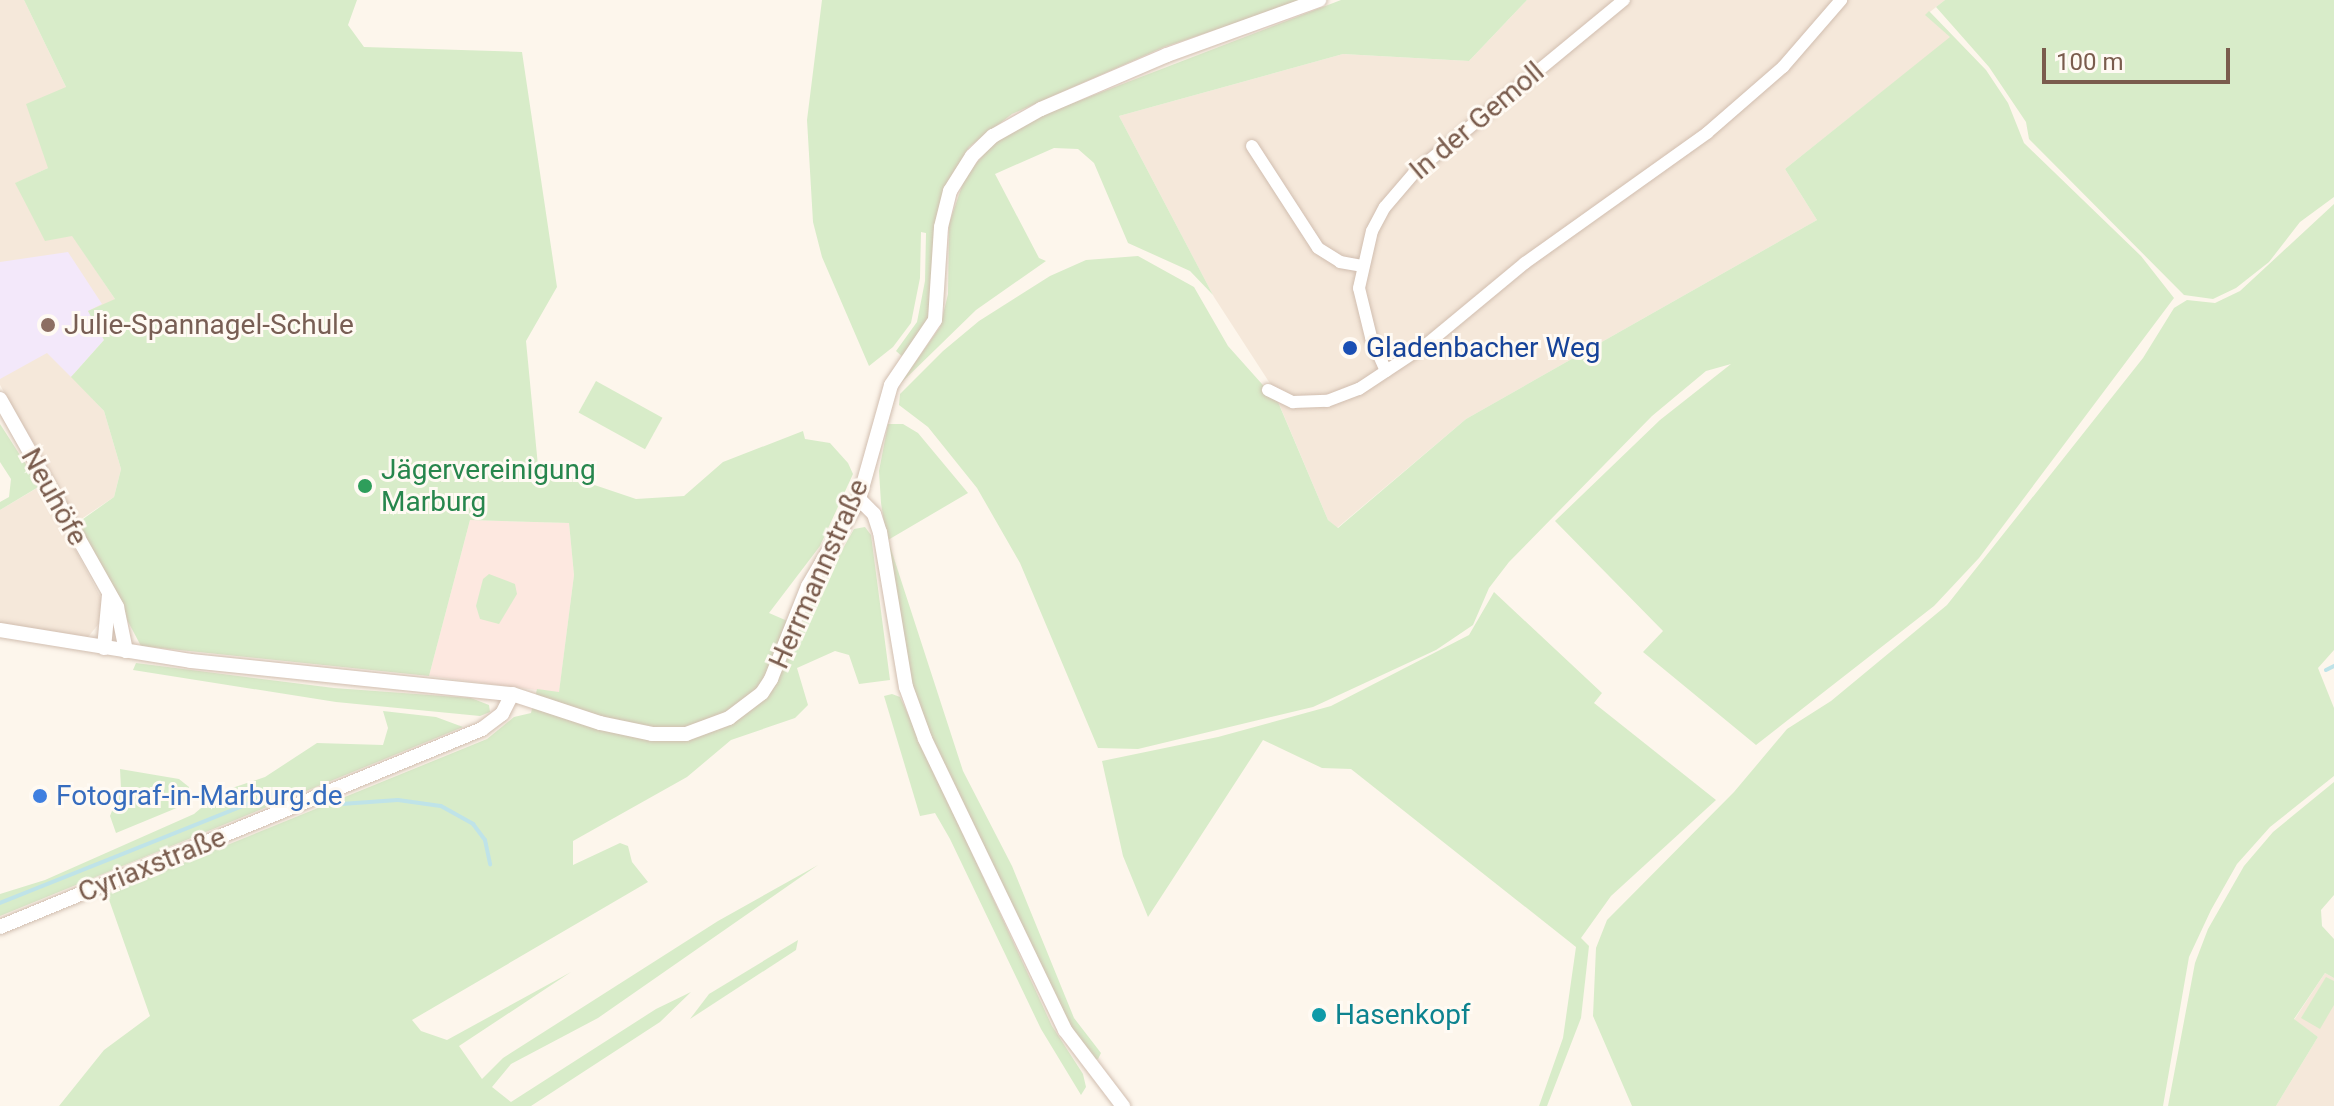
<!DOCTYPE html>
<html>
<head>
<meta charset="utf-8">
<style>
	body { margin:0 }
	#map { position:relative; width:2334px; height:1106px; overflow:hidden; background:#fdf6ec; font-family:Roboto,sans-serif }
	div>[style] { position:absolute }
	.residential>* { inset:0; background:#f5e8da }
	.commercial>* { inset:0; background:#fde8e0 }
	.education>* { inset:0; background:#f3e8fa }
	.green>* { inset:0; background:#d8ecc9; transform-origin:0 0 }
	.stream>* { height:4px; margin:-2px; padding:0 2px; transform-origin:2px; border-radius:2px; background:#bfe3e8 }
	.roads { filter:drop-shadow(0 0 2px #d1beb0) drop-shadow(0 0 2px #d1beb0) }
	.minor>* { height:12px; margin:-6px; padding:0 6px; transform-origin:6px; border-radius:6px; background:#fff }
	.tertiary>* { height:14px; margin:-7px; padding:0 7px; transform-origin:7px; border-radius:7px; background:#fff }
	.dots>* { width:22px; height:22px; translate:-50% -50%; box-sizing:border-box; border:4px solid #fffaf3; border-radius:50% }
	span { translate:-50% -50%; white-space:nowrap; text-align:center; line-height:1.15; -webkit-text-stroke:6px #fffaf3; paint-order:stroke }
	.street-label { font-size:28px; color:#7a5c4d }
	.education-label { font-size:28px; color:#785e54 }
	.left { translate:0 -50%; text-align:left }
	.transit-label { font-size:28px; color:#164399 }
	.leisure-label { font-size:28px; color:#27864d }
	.shop-label { font-size:28px; color:#366cbe }
	.culture-label { font-size:28px; color:#0d838f }
	.scale { position:absolute; left:2042px; top:48px; width:188px; height:36px; box-sizing:border-box; border:4px solid #7a5c4d; border-top:0; padding-left:10px; font-size:24px; line-height:28px; white-space:nowrap; color:#7a5c4d; -webkit-text-stroke:6px #fffaf3; paint-order:stroke }
</style>
</head>
<body>
<div id="map">
	<div class="residential">
		<i style="clip-path:polygon(0 0,24px 0,66px 87px,48px 168px,16px 183px,72px 235px,115px 299px,72px 377px,104px 411px,121px 469px,114px 497px,65px 530px,101px 598px,101px 621px,88px 637px,0 625px,0 510px,54px 478px,0 385px)"></i>
		<i style="clip-path:polygon(1527px 0,1945px 0,1926px 15px,1951px 37px,1785px 169px,1817px 220px,1466px 419px,1337px 528px,1328px 520px,1271px 385px,1214px 297px,1119px 116px,1343px 54px,1469px 61px)"></i>
		<i style="clip-path:polygon(2325px 973px,2334px 978px,2334px 1106px,2276px 1106px,2318px 1037px,2294px 1020px)"></i>
	</div>
	<div class="commercial">
		<i style="clip-path:polygon(470px 520px,569px 523px,574px 575px,559px 693px,429px 676px)"></i>
	</div>
	<div class="education">
		<i style="clip-path:polygon(68px 252px,102px 304px,88px 311px,104px 340px,71px 377px,47px 353px,0 379px,0 262px)"></i>
	</div>
	<div class="green">
		<i style="clip-path:polygon(24px 0,357px 0,348px 25px,364px 47px,522px 52px,557px 287px,526px 341px,538px 466px,636px 499px,684px 496px,723px 462px,803px 431px,805px 439px,830px 443px,848px 463px,853px 474px,820px 546px,769px 613px,799px 626px,854px 529px,865px 527px,871px 535px,890px 680px,859px 684px,849px 655px,835px 651px,797px 668px,808px 705px,795px 718px,731px 740px,687px 777px,573px 841px,573px 865px,620px 843px,628px 846px,632px 862px,648px 882px,412px 1020px,421px 1031px,447px 1040px,571px 972px,459px 1046px,482px 1079px,503px 1058px,718px 921px,818px 865px,598px 1018px,511px 1064px,492px 1087px,511px 1102px,656px 1009px,691px 992px,660px 1022px,531px 1106px,59px 1106px,104px 1050px,150px 1016px,107px 894px,487px 739px,514px 717px,531px 713px,537px 689px,559px 692px,574px 575px,569px 523px,470px 520px,429px 676px,141px 646px,76px 524px,114px 497px,121px 469px,104px 411px,71px 377px,104px 340px,88px 311px,115px 299px,72px 236px,45px 241px,15px 183px,48px 168px,26px 104px,66px 87px)"></i>
		<i style="clip-path:polygon(822px 0,1305px 0,1164px 47px,1012px 114px,969px 147px,945px 191px,929px 316px,904px 358px,896px 351px,917px 322px,925px 281px,926px 233px,921px 232px,920px 278px,911px 323px,893px 347px,869px 366px,822px 257px,813px 222px,807px 120px)"></i>
		<i style="clip-path:polygon(1341px 0,1527px 0,1469px 61px,1343px 54px,1119px 116px,1213px 295px,1190px 271px,1128px 243px,1094px 163px,1078px 149px,1054px 148px,995px 174px,1039px 258px,1046px 261px,976px 310px,900px 384px,940px 327px,948px 294px,949px 224px,965px 177px,989px 148px,1015px 128px,1055px 110px)"></i>
		<i style="clip-path:polygon(1945px 0,2334px 0,2334px 197px,2300px 222px,2269px 262px,2236px 288px,2213px 299px,2184px 295px,2029px 139px,2026px 122px,1989px 67px,1936px 7px)"></i>
		<i style="clip-path:polygon(1929px 11px,1986px 70px,2008px 103px,2024px 143px,2141px 256px,2174px 298px,1979px 558px,1934px 606px,1756px 745px,1643px 652px,1663px 631px,1555px 521px,1660px 420px,1731px 364px,1706px 371px,1652px 416px,1509px 562px,1489px 588px,1473px 625px,1436px 650px,1313px 707px,1138px 749px,1098px 748px,1020px 563px,977px 488px,928px 427px,899px 405px,900px 394px,943px 351px,979px 321px,1050px 276px,1086px 260px,1138px 256px,1194px 287px,1228px 346px,1278px 402px,1328px 520px,1338px 528px,1466px 419px,1817px 220px,1785px 169px,1950px 37px,1925px 15px)"></i>
		<i style="clip-path:polygon(2334px 204px,2334px 650px,2318px 668px,2334px 708px,2334px 776px,2270px 827px,2237px 864px,2211px 910px,2189px 957px,2163px 1106px,1632px 1106px,1593px 1016px,1596px 948px,1607px 920px,1734px 792px,1787px 729px,1831px 701px,1947px 605px,2143px 358px,2174px 308px,2187px 300px,2215px 303px,2240px 291px)"></i>
		<i style="left:596px;top:381px;width:76px;height:36px;rotate:29deg"></i>
		<i style="clip-path:polygon(0 424px,40px 486px,0 510px,0 502px,9px 497px,11px 479px,0 462px)"></i>
		<i style="clip-path:polygon(888px 424px,903px 424px,918px 433px,968px 493px,888px 540px,963px 771px,1012px 866px,1074px 1018px,1101px 1053px,1098px 1059px,1090px 1060px,1065px 1023px,931px 740px,911px 687px,881px 503px,879px 471px)"></i>
		<i style="clip-path:polygon(489px 574px,515px 584px,517px 594px,499px 624px,480px 619px,476px 606px,483px 579px)"></i>
		<i style="clip-path:polygon(1494px 592px,1602px 693px,1594px 703px,1716px 800px,1611px 896px,1581px 938px,1589px 946px,1581px 1018px,1547px 1106px,1539px 1106px,1563px 1038px,1576px 947px,1351px 769px,1322px 768px,1263px 740px,1148px 917px,1123px 856px,1102px 761px,1218px 737px,1331px 706px,1469px 635px)"></i>
		<i style="clip-path:polygon(136px 663px,334px 688px,471px 698px,489px 705px,490px 712px,480px 716px,336px 702px,133px 670px)"></i>
		<i style="clip-path:polygon(892px 694px,900px 697px,1052px 1026px,1083px 1074px,1086px 1087px,1081px 1095px,1041px 1029px,950px 839px,935px 813px,920px 816px,884px 696px)"></i>
		<i style="clip-path:polygon(383px 711px,436px 717px,463px 727px,0 916px,0 894px,45px 880px,194px 814px,220px 792px,265px 777px,317px 743px,383px 745px,388px 728px)"></i>
		<i style="clip-path:polygon(120px 769px,179px 779px,189px 787px,189px 796px,179px 807px,116px 833px,110px 816px,121px 788px)"></i>
		<i style="clip-path:polygon(2334px 782px,2334px 895px,2321px 910px,2322px 926px,2334px 939px,2334px 978px,2325px 973px,2294px 1019px,2318px 1037px,2276px 1106px,2168px 1106px,2195px 963px,2208px 929px,2244px 866px,2273px 832px)"></i>
		<i style="clip-path:polygon(798px 940px,796px 950px,690px 1019px,709px 994px)"></i>
		<i style="clip-path:polygon(2326px 977px,2334px 981px,2334px 1005px,2320px 1029px,2301px 1018px)"></i>
	</div>
	<div class="stream">
		<i style="left:2326px;top:670px;width:9px;rotate:-27deg"></i>
		<i style="left:341px;top:804px;width:57px;rotate:-4deg"></i>
		<i style="left:398px;top:800px;width:43px;rotate:7.9deg"></i>
		<i style="left:441px;top:806px;width:37px;rotate:29deg"></i>
		<i style="left:473px;top:824px;width:20px;rotate:53deg"></i>
		<i style="left:485px;top:840px;width:25px;rotate:78deg"></i>
		<i style="left:0;top:903px;width:293px;rotate:-21.8deg"></i>
	</div>
	<div class="roads">
		<div class="minor">
			<i style="left:1252px;top:146px;width:121px;rotate:57.1deg"></i>
			<i style="left:1318px;top:248px;width:26px;rotate:32deg"></i>
			<i style="left:1340px;top:262px;width:22px;rotate:10deg"></i>
			<i style="left:1386px;top:371px;width:37px;rotate:-114deg"></i>
			<i style="left:1371px;top:337px;width:50px;rotate:-103.8deg"></i>
			<i style="left:1359px;top:288px;width:58px;rotate:-77.2deg"></i>
			<i style="left:1372px;top:231px;width:27px;rotate:-62deg"></i>
			<i style="left:1385px;top:207px;width:45px;rotate:-49.5deg"></i>
			<i style="left:1414px;top:173px;width:272px;rotate:-39.5deg"></i>
			<i style="left:1268px;top:390px;width:28px;rotate:26deg"></i>
			<i style="left:1293px;top:402px;width:34px;rotate:-2deg"></i>
			<i style="left:1327px;top:401px;width:34px;rotate:-21deg"></i>
			<i style="left:1359px;top:389px;width:82px;rotate:-33.5deg"></i>
			<i style="left:1427px;top:344px;width:127px;rotate:-39.6deg"></i>
			<i style="left:1525px;top:263px;width:224px;rotate:-35.5deg"></i>
			<i style="left:1707px;top:133px;width:101px;rotate:-41deg"></i>
			<i style="left:1783px;top:67px;width:89px;rotate:-49.1deg"></i>
		</div>
		<div class="tertiary">
			<i style="left:0;top:399px;width:239px;rotate:60.6deg"></i>
			<i style="left:117px;top:607px;width:45px;rotate:78.4deg"></i>
			<i style="left:859px;top:499px;width:21px;rotate:45deg"></i>
			<i style="left:874px;top:514px;width:19px;rotate:72deg"></i>
			<i style="left:880px;top:532px;width:157px;rotate:80.5deg"></i>
			<i style="left:906px;top:687px;width:55px;rotate:69.9deg"></i>
			<i style="left:925px;top:739px;width:323px;rotate:64.3deg"></i>
			<i style="left:1065px;top:1030px;width:96px;rotate:52.7deg"></i>
			<i style="left:0;top:630px;width:193px;rotate:9.2deg"></i>
			<i style="left:191px;top:661px;width:323px;rotate:5.9deg"></i>
			<i style="left:512px;top:694px;width:93px;rotate:18.2deg"></i>
			<i style="left:600px;top:723px;width:53px;rotate:11.9deg"></i>
			<i style="left:652px;top:734px;width:34px"></i>
			<i style="left:686px;top:734px;width:46px;rotate:-20.4deg"></i>
			<i style="left:729px;top:718px;width:41px;rotate:-37.1deg"></i>
			<i style="left:762px;top:693px;width:17px;rotate:-57deg"></i>
			<i style="left:771px;top:679px;width:100px;rotate:-68.3deg"></i>
			<i style="left:808px;top:586px;width:101px;rotate:-59.6deg"></i>
			<i style="left:859px;top:499px;width:118px;rotate:-74.3deg"></i>
			<i style="left:891px;top:385px;width:78px;rotate:-55.9deg"></i>
			<i style="left:935px;top:320px;width:93px;rotate:-86.3deg"></i>
			<i style="left:941px;top:227px;width:37px;rotate:-76deg"></i>
			<i style="left:950px;top:191px;width:41px;rotate:-57.8deg"></i>
			<i style="left:972px;top:156px;width:29px;rotate:-44deg"></i>
			<i style="left:993px;top:136px;width:55px;rotate:-29.4deg"></i>
			<i style="left:1041px;top:109px;width:137px;rotate:-23.2deg"></i>
			<i style="left:1167px;top:55px;width:162px;rotate:-19.9deg"></i>
			<i style="left:104px;top:648px;width:53px;rotate:-84.6deg"></i>
			<i style="left:0;top:927px;width:521px;rotate:-22.33deg"></i>
			<i style="left:482px;top:729px;width:25px;rotate:-37deg"></i>
			<i style="left:502px;top:714px;width:22px;rotate:-63deg"></i>
		</div>
	</div>
	<div class="dots">
		<i style="left:48px;top:325px;background:#8d6e63"></i>
		<i style="left:1350px;top:348px;background:#1a4fb4"></i>
		<i style="left:365px;top:486px;background:#2e9e5b"></i>
		<i style="left:40px;top:796px;background:#3f7fe0"></i>
		<i style="left:1319px;top:1015px;background:#0f9aa8"></i>
	</div>
	<div class="street-label">
		<span style="left:1477px;top:121px;rotate:-40deg">In der Gemoll</span>
		<span style="left:54px;top:497px;rotate:61deg">Neuhöfe</span>
		<span style="left:819px;top:574px;rotate:-66deg">Herrmannstraße</span>
		<span style="left:152px;top:865px;rotate:-22deg">Cyriaxstraße</span>
	</div>
	<div class="education-label">
		<span class="left" style="left:64px;top:325px">Julie-Spannagel-Schule</span>
	</div>
	<div class="transit-label">
		<span class="left" style="left:1366px;top:348px">Gladenbacher Weg</span>
	</div>
	<div class="leisure-label">
		<span class="left" style="left:381px;top:486px">Jägervereinigung<br>Marburg</span>
	</div>
	<div class="shop-label">
		<span class="left" style="left:56px;top:796px">Fotograf-in-Marburg.de</span>
	</div>
	<div class="culture-label">
		<span class="left" style="left:1335px;top:1015px">Hasenkopf</span>
	</div>
	<div class="scale">100 m</div>
</div>
</body>
</html>
